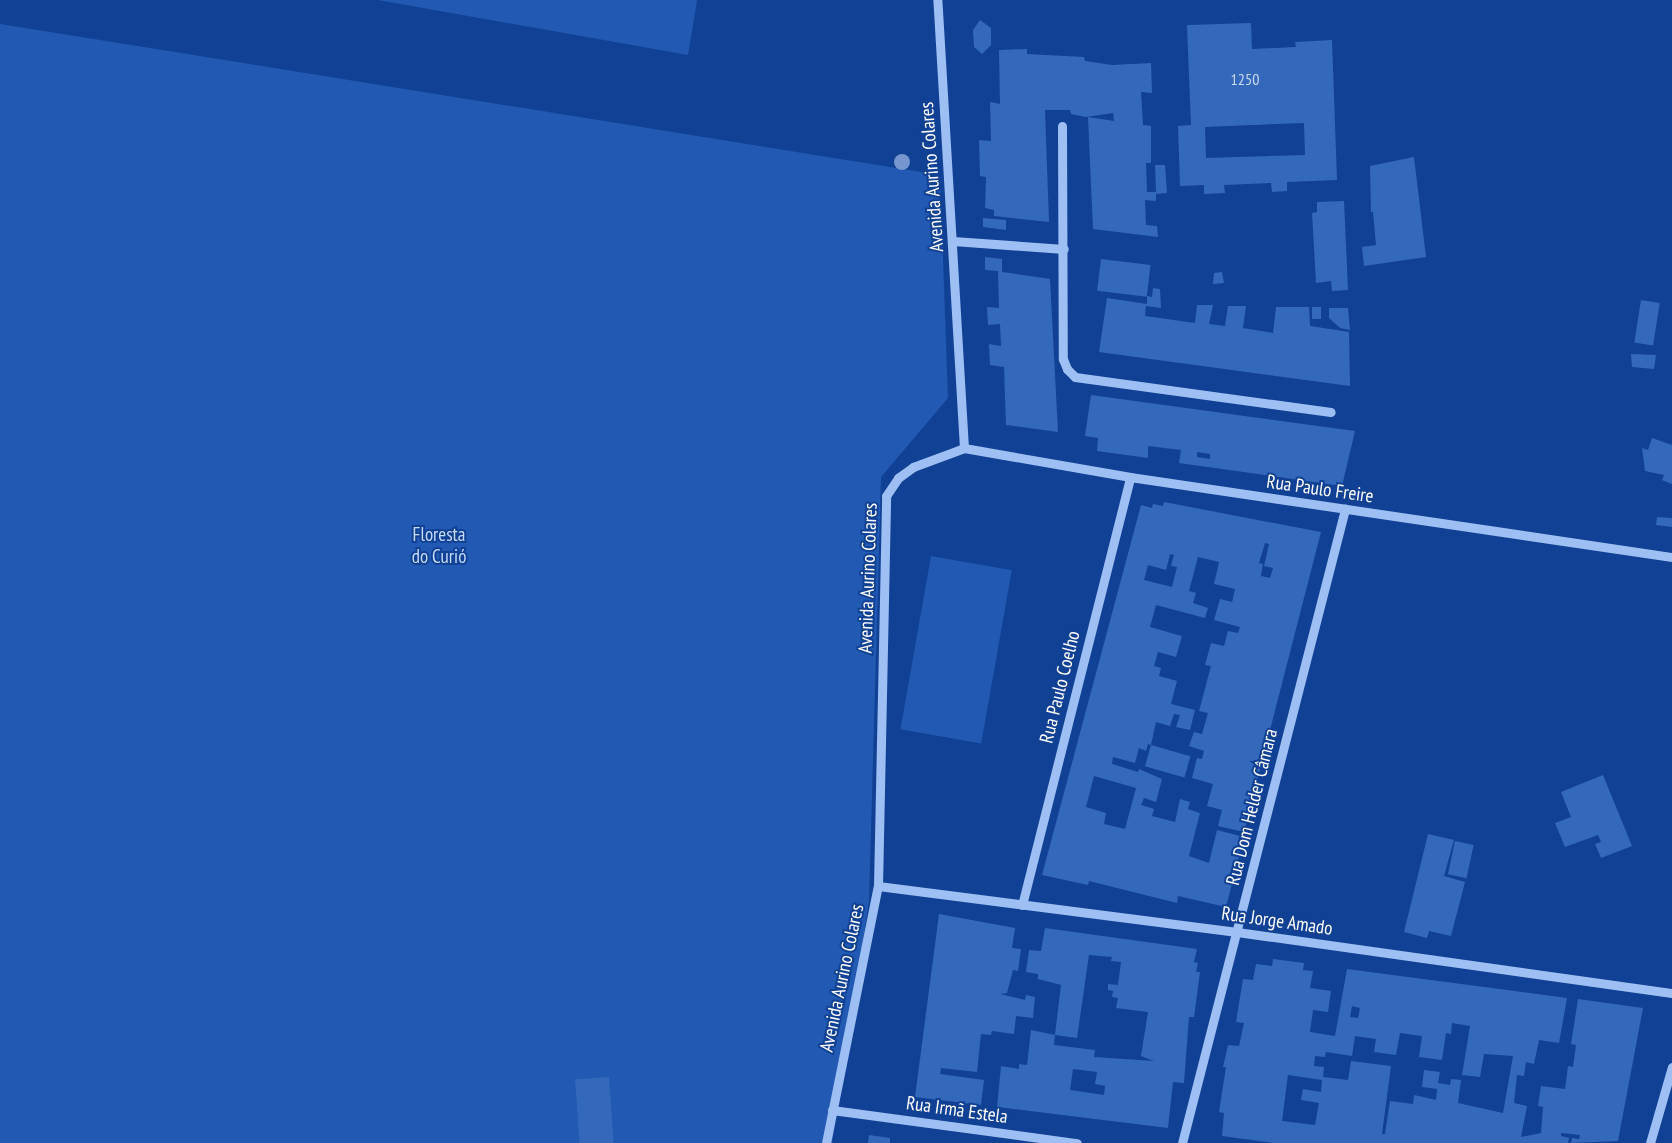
<!DOCTYPE html>
<html>
<head>
<meta charset="utf-8">
<style>
	body { margin:0 }
	#map { position:relative; width:1672px; height:1143px; overflow:hidden; background:#114194; font-family:"PT Sans Narrow",sans-serif }
	div>[style] { position:absolute }
	.green>* { inset:0; background:#225ab3; transform-origin:0 0 }
	.building>* { inset:0; background:#3468bb; transform-origin:0 0 }
	.minor>* { height:9px; margin:-4.5px; padding:0 4.5px; transform-origin:4.5px; border-radius:4.5px; background:#9ebff3 }
	.trees>* { width:16px; height:16px; margin:-8px; border-radius:50%; background:#7596ce }
	span { translate:-50% -50%; white-space:nowrap; text-align:center; line-height:1.15; -webkit-text-stroke:4px #114194; paint-order:stroke }
	.number-label { font-size:16px; color:#ccd9ee }
	.number-label span { -webkit-text-stroke-width:0 }
	.street-label { font-size:19px; color:#fff }
	.park-label { font-size:19px; color:#c6dbfd }
</style>
</head>
<body>
<div id="map">
	<div class="green">
		<i style="clip-path:polygon(378px 0,697px 0,688px 55px)"></i>
		<i style="clip-path:polygon(0 24px,940px 175px,948px 398px,881px 477px,869px 901px,832px 1143px,0 1143px)"></i>
		<i style="left:931px;top:556px;width:82px;height:176px;rotate:10deg"></i>
	</div>
	<div class="building">
		<i style="clip-path:polygon(980px 20px,991px 28px,991px 45px,982px 54px,974px 47px,973px 30px)"></i>
		<i style="clip-path:polygon(evenodd,1251px 23px,1252px 49px,1296px 47px,1295px 42px,1332px 40px,1337px 180px,1287px 182px,1287px 191px,1272px 192px,1271px 183px,1224px 185px,1225px 193px,1204px 194px,1204px 185px,1180px 186px,1178px 126px,1191px 125px,1187px 25px,1251px 23px,1304px 123px,1305px 155px,1206px 158px,1205px 127px,1304px 123px)"></i>
		<i style="clip-path:polygon(1027px 49px,1027px 54px,1084px 57px,1085px 61px,1112px 65px,1151px 63px,1152px 93px,1141px 92px,1143px 125px,1151px 126px,1151px 163px,1146px 163px,1147px 192px,1156px 192px,1155px 165px,1165px 165px,1167px 193px,1156px 194px,1156px 201px,1145px 200px,1146px 225px,1157px 226px,1158px 237px,1093px 229px,1088px 117px,1114px 121px,1113px 113px,1086px 117px,1071px 114px,1070px 110px,1045px 110px,1049px 222px,994px 216px,994px 210px,985px 208px,986px 177px,980px 176px,979px 140px,991px 141px,990px 102px,1000px 104px,999px 50px)"></i>
		<i style="clip-path:polygon(1414px 157px,1426px 257px,1364px 266px,1362px 247px,1376px 245px,1373px 212px,1371px 212px,1370px 166px)"></i>
		<i style="clip-path:polygon(1344px 201px,1348px 290px,1332px 291px,1331px 281px,1316px 283px,1312px 213px,1317px 212px,1317px 202px)"></i>
		<i style="clip-path:polygon(983px 218px,1006px 220px,1006px 230px,983px 227px)"></i>
		<i style="clip-path:polygon(985px 257px,1002px 259px,1002px 272px,1050px 279px,1058px 432px,1006px 425px,1004px 367px,990px 365px,989px 344px,1001px 346px,1000px 324px,988px 325px,987px 307px,999px 308px,998px 271px,985px 270px)"></i>
		<i style="left:1101px;top:259px;width:50px;height:32px;rotate:7deg"></i>
		<i style="clip-path:polygon(1222px 272px,1224px 283px,1213px 284px,1214px 273px)"></i>
		<i style="clip-path:polygon(1153px 288px,1160px 289px,1161px 308px,1146px 306px,1145px 316px,1195px 323px,1197px 305px,1213px 305px,1209px 324px,1225px 326px,1228px 306px,1246px 306px,1243px 328px,1273px 333px,1276px 307px,1309px 307px,1310px 326px,1349px 332px,1350px 386px,1099px 352px,1107px 298px,1147px 304px,1147px 296px,1152px 297px)"></i>
		<i style="left:1641px;top:300px;width:19px;height:43px;rotate:9deg"></i>
		<i style="left:1312px;top:307px;width:9px;height:12px"></i>
		<i style="clip-path:polygon(1329px 308px,1348px 308px,1350px 330px,1340px 328px,1329px 318px)"></i>
		<i style="clip-path:polygon(1631px 354px,1656px 355px,1654px 369px,1632px 367px)"></i>
		<i style="clip-path:polygon(evenodd,1091px 395px,1355px 431px,1342px 486px,1179px 463px,1181px 450px,1148px 446px,1148px 458px,1097px 451px,1098px 438px,1085px 436px,1091px 395px,1197px 452px,1210px 454px,1210px 459px,1197px 457px,1197px 452px)"></i>
		<i style="clip-path:polygon(1652px 438px,1672px 445px,1672px 484px,1662px 480px,1664px 475px,1645px 471px,1642px 448px,1648px 450px)"></i>
		<i style="clip-path:polygon(evenodd,1164px 502px,1321px 532px,1270px 730px,1262px 749px,1265px 750px,1244px 832px,1218px 826px,1222px 810px,1207px 806px,1213px 784px,1192px 778px,1197px 758px,1202px 759px,1204px 751px,1189px 746px,1194px 732px,1202px 734px,1208px 713px,1199px 711px,1211px 666px,1205px 665px,1211px 643px,1224px 646px,1228px 631px,1238px 633px,1240px 627px,1214px 620px,1220px 599px,1232px 602px,1235px 589px,1214px 584px,1219px 562px,1198px 557px,1189px 591px,1196px 593px,1193px 603px,1208px 608px,1205px 618px,1156px 605px,1150px 627px,1182px 636px,1176px 657px,1158px 652px,1154px 666px,1161px 668px,1159px 676px,1177px 681px,1171px 704px,1195px 710px,1190px 730px,1176px 727px,1180px 715px,1174px 714px,1170px 726px,1156px 722px,1151px 745px,1148px 744px,1146px 751px,1139px 748px,1135px 763px,1113px 757px,1112px 764px,1138px 772px,1139px 769px,1162px 779px,1156px 802px,1144px 798px,1141px 805px,1154px 809px,1152px 816px,1175px 822px,1180px 799px,1190px 802px,1188px 809px,1200px 813px,1189px 856px,1209px 863px,1217px 830px,1240px 836px,1237px 847px,1241px 849px,1226px 907px,1178px 896px,1177px 903px,1089px 881px,1088px 885px,1042px 875px,1141px 505px,1152px 508px,1153px 504px,1163px 506px,1164px 502px,1265px 543px,1269px 544px,1264px 566px,1273px 568px,1270px 578px,1261px 576px,1260px 581px,1263px 564px,1259px 563px,1265px 543px,1164px 502px,1170px 554px,1174px 555px,1171px 566px,1177px 567px,1172px 587px,1144px 580px,1148px 565px,1166px 570px,1170px 554px,1164px 502px,1094px 776px,1136px 788px,1125px 829px,1104px 824px,1106px 813px,1086px 807px,1094px 776px)"></i>
		<i style="clip-path:polygon(1657px 517px,1672px 518px,1672px 527px,1656px 525px)"></i>
		<i style="left:1151px;top:745px;width:41px;height:22px;rotate:16deg"></i>
		<i style="clip-path:polygon(1603px 775px,1632px 846px,1601px 858px,1595px 844px,1601px 842px,1598px 835px,1565px 847px,1555px 823px,1571px 817px,1561px 792px)"></i>
		<i style="clip-path:polygon(1428px 834px,1454px 840px,1444px 876px,1465px 882px,1451px 936px,1429px 931px,1427px 938px,1404px 932px)"></i>
		<i style="left:1455px;top:841px;width:19px;height:34px;rotate:12deg"></i>
		<i style="clip-path:polygon(939px 914px,1015px 928px,1012px 948px,1021px 949px,1018px 971px,1013px 970px,1007px 993px,1000px 994px,1025px 1000px,1026px 995px,1035px 997px,1033px 1018px,1016px 1016px,1014px 1034px,992px 1031px,991px 1035px,981px 1034px,977px 1072px,941px 1068px,940px 1074px,984px 1080px,981px 1105px,915px 1097px)"></i>
		<i style="clip-path:polygon(evenodd,1045px 928px,1197px 949px,1194px 962px,1198px 963px,1196px 972px,1200px 972px,1194px 1017px,1189px 1017px,1184px 1083px,1173px 1082px,1168px 1128px,997px 1107px,1001px 1066px,1019px 1069px,1019px 1064px,1027px 1065px,1031px 1030px,1055px 1035px,1054px 1045px,1095px 1050px,1094px 1057px,1154px 1061px,1141px 1056px,1148px 1012px,1116px 1008px,1118px 998px,1112px 997px,1113px 991px,1108px 990px,1108px 984px,1118px 985px,1121px 962px,1111px 961px,1112px 957px,1089px 955px,1077px 1038px,1055px 1035px,1061px 985px,1038px 979px,1038px 974px,1026px 972px,1029px 950px,1041px 951px,1045px 928px,1073px 1069px,1097px 1072px,1095px 1084px,1105px 1086px,1104px 1095px,1070px 1090px,1073px 1069px)"></i>
		<i style="clip-path:polygon(evenodd,1273px 959px,1304px 963px,1303px 970px,1313px 971px,1310px 988px,1331px 991px,1328px 1012px,1313px 1010px,1310px 1032px,1335px 1036px,1347px 969px,1567px 998px,1559px 1043px,1539px 1040px,1534px 1064px,1526px 1062px,1524px 1076px,1517px 1075px,1514px 1103px,1527px 1106px,1521px 1137px,1541px 1133px,1543px 1107px,1538px 1106px,1541px 1086px,1565px 1089px,1568px 1066px,1573px 1067px,1576px 1045px,1571px 1044px,1578px 999px,1643px 1008px,1618px 1141px,1571px 1143px,1572px 1138px,1579px 1139px,1580px 1135px,1561px 1133px,1561px 1136px,1569px 1138px,1568px 1143px,1273px 1143px,1222px 1136px,1224px 1113px,1219px 1112px,1226px 1067px,1223px 1067px,1228px 1045px,1239px 1046px,1244px 1023px,1236px 1022px,1243px 979px,1253px 980px,1256px 964px,1272px 966px,1273px 959px,1352px 1006px,1360px 1008px,1358px 1018px,1350px 1017px,1352px 1006px,1273px 959px,1452px 1023px,1470px 1026px,1462px 1075px,1480px 1077px,1484px 1054px,1513px 1056px,1503px 1113px,1458px 1103px,1461px 1080px,1451px 1079px,1450px 1085px,1438px 1083px,1440px 1072px,1424px 1070px,1422px 1087px,1437px 1089px,1436px 1100px,1414px 1095px,1413px 1104px,1390px 1101px,1385px 1134px,1382px 1134px,1391px 1066px,1351px 1061px,1348px 1080px,1323px 1077px,1324px 1067px,1314px 1066px,1315px 1056px,1325px 1057px,1326px 1052px,1352px 1056px,1355px 1036px,1376px 1039px,1374px 1052px,1396px 1055px,1400px 1033px,1422px 1036px,1419px 1057px,1442px 1060px,1446px 1033px,1451px 1034px,1452px 1023px,1273px 959px,1288px 1075px,1322px 1080px,1321px 1092px,1303px 1089px,1301px 1100px,1319px 1103px,1315px 1125px,1282px 1121px,1288px 1075px)"></i>
		<i style="left:609px;top:1077px;width:66px;height:34px;rotate:86deg"></i>
		<i style="clip-path:polygon(869px 1135px,890px 1138px,890px 1143px,868px 1143px)"></i>
	</div>
	<div class="minor">
		<i style="left:1062px;top:126px;width:233px;rotate:89.8deg"></i>
		<i style="left:1063px;top:359px;width:11px;rotate:68deg"></i>
		<i style="left:1067px;top:369px;width:11px;rotate:45deg"></i>
		<i style="left:1075px;top:377px;width:258px;rotate:7.8deg"></i>
		<i style="left:953px;top:241px;width:111px;rotate:4.1deg"></i>
		<i style="left:964px;top:448px;width:169px;rotate:9.9deg"></i>
		<i style="left:1130px;top:477px;width:548px;rotate:8.4deg"></i>
		<i style="left:878px;top:886px;width:362px;rotate:7.3deg"></i>
		<i style="left:1237px;top:932px;width:439px;rotate:8deg"></i>
		<i style="left:1022px;top:905px;width:441px;rotate:-75.8deg"></i>
		<i style="left:832px;top:1110px;width:247px;rotate:7.7deg"></i>
		<i style="left:826px;top:1143px;width:262px;rotate:-78.6deg"></i>
		<i style="left:878px;top:886px;width:390px;rotate:-88.8deg"></i>
		<i style="left:886px;top:496px;width:22px;rotate:-56deg"></i>
		<i style="left:898px;top:478px;width:19px;rotate:-36deg"></i>
		<i style="left:913px;top:467px;width:54px;rotate:-20.4deg"></i>
		<i style="left:964px;top:448px;width:449px;rotate:-93.4deg"></i>
		<i style="left:1182px;top:1143px;width:655px;rotate:-75.58deg"></i>
		<i style="left:1650px;top:1143px;width:79px;rotate:-73.9deg"></i>
	</div>
	<div class="trees">
		<i style="left:902px;top:162px"></i>
	</div>
	<div class="number-label">
		<span style="left:1245px;top:79px">1250</span>
	</div>
	<div class="street-label">
		<span style="left:932px;top:177px;rotate:-94deg">Avenida Aurino Colares</span>
		<span style="left:1320px;top:489px;rotate:8deg">Rua Paulo Freire</span>
		<span style="left:868px;top:578px;rotate:-88deg">Avenida Aurino Colares</span>
		<span style="left:1060px;top:687px;rotate:-76deg">Rua Paulo Coelho</span>
		<span style="left:1252px;top:807px;rotate:-76deg">Rua Dom Helder Câmara</span>
		<span style="left:1277px;top:921px;rotate:8deg">Rua Jorge Amado</span>
		<span style="left:842px;top:978px;rotate:-78deg">Avenida Aurino Colares</span>
		<span style="left:957px;top:1110px;rotate:8deg">Rua Irmã Estela</span>
	</div>
	<div class="park-label">
		<span style="left:439px;top:546px">Floresta<br>do Curió</span>
	</div>
</div>
</body>
</html>
